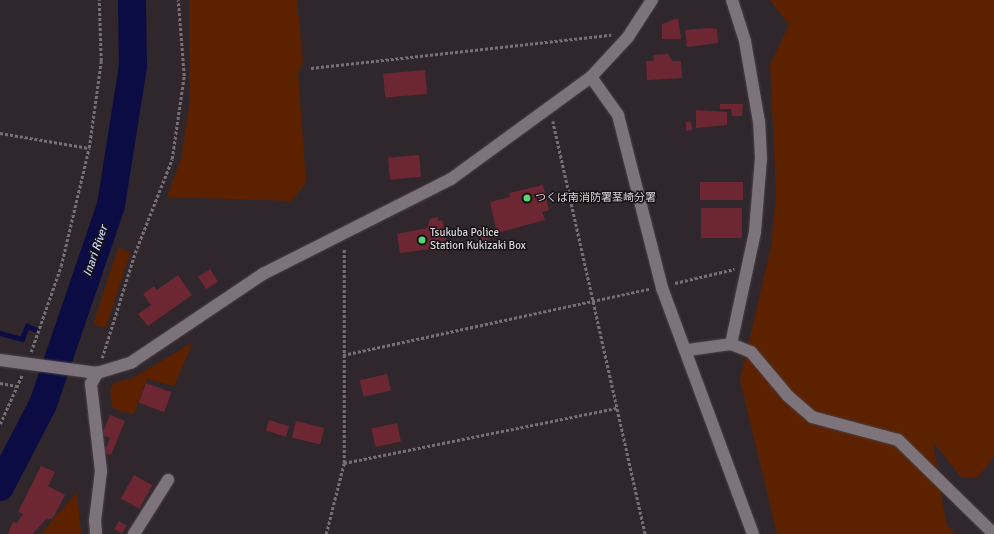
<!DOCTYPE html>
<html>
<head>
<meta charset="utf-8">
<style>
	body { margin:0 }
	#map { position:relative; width:994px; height:534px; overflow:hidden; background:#30272d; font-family:Signika,"Noto Sans JP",sans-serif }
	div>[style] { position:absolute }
	.green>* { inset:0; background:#5c2200; transform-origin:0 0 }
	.stream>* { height:4.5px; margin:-2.25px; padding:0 2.25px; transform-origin:2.25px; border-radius:2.25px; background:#0a0c43 }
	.river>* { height:28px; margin:-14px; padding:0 14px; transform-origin:14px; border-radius:14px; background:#0a0c43 }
	.building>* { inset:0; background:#6d2733; transform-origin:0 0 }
	.path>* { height:2.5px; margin-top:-1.25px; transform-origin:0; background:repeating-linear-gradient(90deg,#776f74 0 3px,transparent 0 5px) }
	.roads { filter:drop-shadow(0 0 1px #4a4348) drop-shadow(0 0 1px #4a4348) }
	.street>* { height:12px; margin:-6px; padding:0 6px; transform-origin:6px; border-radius:6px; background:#7d737a }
	.secondary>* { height:12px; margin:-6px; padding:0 6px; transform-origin:6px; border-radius:6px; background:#7d737a }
	.dots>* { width:11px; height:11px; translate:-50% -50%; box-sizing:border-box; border:2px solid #151214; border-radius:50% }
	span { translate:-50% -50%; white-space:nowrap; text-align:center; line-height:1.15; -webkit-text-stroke:3px #151214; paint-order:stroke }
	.poi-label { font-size:11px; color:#dad4d8 }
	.left { translate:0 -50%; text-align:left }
	.water-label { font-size:12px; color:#cad5f9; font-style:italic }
</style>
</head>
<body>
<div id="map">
	<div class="green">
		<i style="clip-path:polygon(189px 0,297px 0,303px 63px,298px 73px,306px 183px,291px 201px,167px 197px,181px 158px,190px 99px)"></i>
		<i style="clip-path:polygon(770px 0,994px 0,994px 457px,978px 477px,962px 478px,933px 442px,946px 524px,956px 534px,777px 534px,740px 380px,771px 247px,776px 193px,770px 65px,789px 25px)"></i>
		<i style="left:118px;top:248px;width:13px;height:80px;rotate:18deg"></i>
		<i style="clip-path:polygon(193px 342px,174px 386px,147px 379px,134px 414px,113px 409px,110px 388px,114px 383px,135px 377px)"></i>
		<i style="clip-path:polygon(77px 492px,81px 534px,41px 534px)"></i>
	</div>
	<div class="stream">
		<i style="left:0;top:333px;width:23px;rotate:15deg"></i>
		<i style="left:22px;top:339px;width:14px;rotate:-69deg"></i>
		<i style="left:27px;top:326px;width:9px;rotate:21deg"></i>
	</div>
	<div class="river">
		<i style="left:0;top:487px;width:93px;rotate:-62.6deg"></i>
		<i style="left:43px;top:404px;width:210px;rotate:-71.1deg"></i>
		<i style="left:111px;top:205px;width:141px;rotate:-81deg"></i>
		<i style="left:133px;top:66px;width:66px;rotate:-90.9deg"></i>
	</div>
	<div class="building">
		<i style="clip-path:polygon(678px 18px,681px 39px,662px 39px,662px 24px)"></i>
		<i style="clip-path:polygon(708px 28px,717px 29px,718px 43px,687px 47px,685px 30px)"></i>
		<i style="clip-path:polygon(668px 54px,672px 61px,681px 61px,682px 78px,647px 80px,646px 61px,654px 61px,653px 55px)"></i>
		<i style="left:425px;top:70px;width:24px;height:42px;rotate:85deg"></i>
		<i style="clip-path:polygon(720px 104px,743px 104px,742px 116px,732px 116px,731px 109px,720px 109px)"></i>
		<i style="clip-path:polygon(696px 110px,727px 112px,727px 125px,696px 128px)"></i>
		<i style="clip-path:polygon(686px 122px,691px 122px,692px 130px,686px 131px)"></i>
		<i style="left:419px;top:155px;width:22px;height:31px;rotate:85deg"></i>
		<i style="left:700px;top:182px;width:43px;height:18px"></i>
		<i style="clip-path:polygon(543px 185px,549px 210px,542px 212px,545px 220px,497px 233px,490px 202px,510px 197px,509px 193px)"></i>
		<i style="left:742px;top:208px;width:30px;height:41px;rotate:90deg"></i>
		<i style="clip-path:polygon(438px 217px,438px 221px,442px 220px,448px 247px,400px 253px,397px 234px,427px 228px,430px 219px)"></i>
		<i style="left:486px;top:226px;width:15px;height:7px;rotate:79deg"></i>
		<i style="left:210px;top:269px;width:15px;height:14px;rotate:58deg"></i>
		<i style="clip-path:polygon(178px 275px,192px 295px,148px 326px,138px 314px,151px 305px,143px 294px,154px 286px,157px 290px)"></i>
		<i style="left:387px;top:374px;width:17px;height:28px;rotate:77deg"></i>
		<i style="left:146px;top:383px;width:27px;height:21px;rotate:20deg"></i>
		<i style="clip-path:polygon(110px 415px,125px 421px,111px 455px,104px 453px,110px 438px,102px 435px)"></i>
		<i style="left:269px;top:420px;width:21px;height:11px;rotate:17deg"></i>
		<i style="left:296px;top:421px;width:29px;height:17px;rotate:14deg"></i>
		<i style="left:397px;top:423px;width:19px;height:26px;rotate:78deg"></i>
		<i style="clip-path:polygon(41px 466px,55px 472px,48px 486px,65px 495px,53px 518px,45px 520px,33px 534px,8px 534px,13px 522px,17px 523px,23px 514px,18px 512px)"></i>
		<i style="left:134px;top:475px;width:21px;height:27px;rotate:29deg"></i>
		<i style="left:119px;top:521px;width:9px;height:9px;rotate:32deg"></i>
	</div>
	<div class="path">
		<i style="left:311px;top:68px;width:302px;rotate:-6.3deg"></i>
		<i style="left:553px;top:121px;width:423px;rotate:77.4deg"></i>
		<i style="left:0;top:133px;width:90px;rotate:9.6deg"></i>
		<i style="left:675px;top:283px;width:61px;rotate:-13.3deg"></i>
		<i style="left:31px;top:352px;width:91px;rotate:-70.8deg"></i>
		<i style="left:61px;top:266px;width:121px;rotate:-76.7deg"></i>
		<i style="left:89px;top:148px;width:88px;rotate:-82.1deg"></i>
		<i style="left:101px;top:61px;width:61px;rotate:-91.9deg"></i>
		<i style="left:343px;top:355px;width:313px;rotate:-12.2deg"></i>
		<i style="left:102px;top:358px;width:110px;rotate:-72.6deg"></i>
		<i style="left:135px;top:253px;width:101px;rotate:-68.5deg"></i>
		<i style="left:172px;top:159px;width:84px;rotate:-81.8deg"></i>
		<i style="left:184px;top:76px;width:76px;rotate:-94.5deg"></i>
		<i style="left:0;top:383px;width:17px;rotate:10deg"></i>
		<i style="left:0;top:424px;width:54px;rotate:-65.8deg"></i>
		<i style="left:344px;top:463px;width:278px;rotate:-11.4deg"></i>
		<i style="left:326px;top:534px;width:73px;rotate:-75.8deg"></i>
		<i style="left:344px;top:463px;width:215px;rotate:-90deg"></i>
	</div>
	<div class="roads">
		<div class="street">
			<i style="left:731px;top:344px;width:22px;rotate:22deg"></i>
			<i style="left:751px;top:352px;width:57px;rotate:49.9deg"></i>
			<i style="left:788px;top:396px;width:32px;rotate:41deg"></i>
			<i style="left:812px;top:417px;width:89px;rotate:15deg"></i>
			<i style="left:898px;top:440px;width:134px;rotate:44.4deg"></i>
			<i style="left:688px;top:350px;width:43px;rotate:-7.9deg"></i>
			<i style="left:731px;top:344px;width:115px;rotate:-77.9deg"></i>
			<i style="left:755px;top:232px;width:74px;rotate:-85.4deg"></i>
			<i style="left:761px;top:158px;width:36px;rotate:-93deg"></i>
			<i style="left:759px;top:122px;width:82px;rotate:-99.8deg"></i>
			<i style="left:745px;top:41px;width:43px;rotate:-107.6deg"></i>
			<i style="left:96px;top:534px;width:13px;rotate:-94deg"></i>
			<i style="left:95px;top:521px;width:50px;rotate:-83.2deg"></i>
			<i style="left:101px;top:471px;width:88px;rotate:-96.6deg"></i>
			<i style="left:91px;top:384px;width:13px;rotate:-61deg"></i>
			<i style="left:134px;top:534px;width:64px;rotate:-57.8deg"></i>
		</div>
		<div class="secondary">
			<i style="left:591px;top:77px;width:47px;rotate:54.6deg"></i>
			<i style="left:618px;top:115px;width:179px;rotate:75.7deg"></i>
			<i style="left:662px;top:288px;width:262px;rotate:69.7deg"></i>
			<i style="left:0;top:360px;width:98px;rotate:7.6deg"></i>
			<i style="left:97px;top:373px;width:37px;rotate:-17deg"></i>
			<i style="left:132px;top:362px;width:158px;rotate:-33.9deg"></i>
			<i style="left:263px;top:274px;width:211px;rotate:-26.8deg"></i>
			<i style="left:451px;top:179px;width:173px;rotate:-36.1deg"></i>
			<i style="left:591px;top:77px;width:54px;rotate:-47.2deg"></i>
			<i style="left:628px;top:37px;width:44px;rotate:-57deg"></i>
		</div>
	</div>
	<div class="dots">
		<i style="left:527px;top:198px;background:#55d671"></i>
		<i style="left:422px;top:240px;background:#55d671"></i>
	</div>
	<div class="poi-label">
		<span class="left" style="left:535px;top:198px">つくば南消防署茎崎分署</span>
		<span class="left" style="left:430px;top:240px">Tsukuba Police<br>Station Kukizaki Box</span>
	</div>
	<div class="water-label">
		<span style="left:96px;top:251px;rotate:-71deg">Inari River</span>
	</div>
</div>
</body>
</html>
